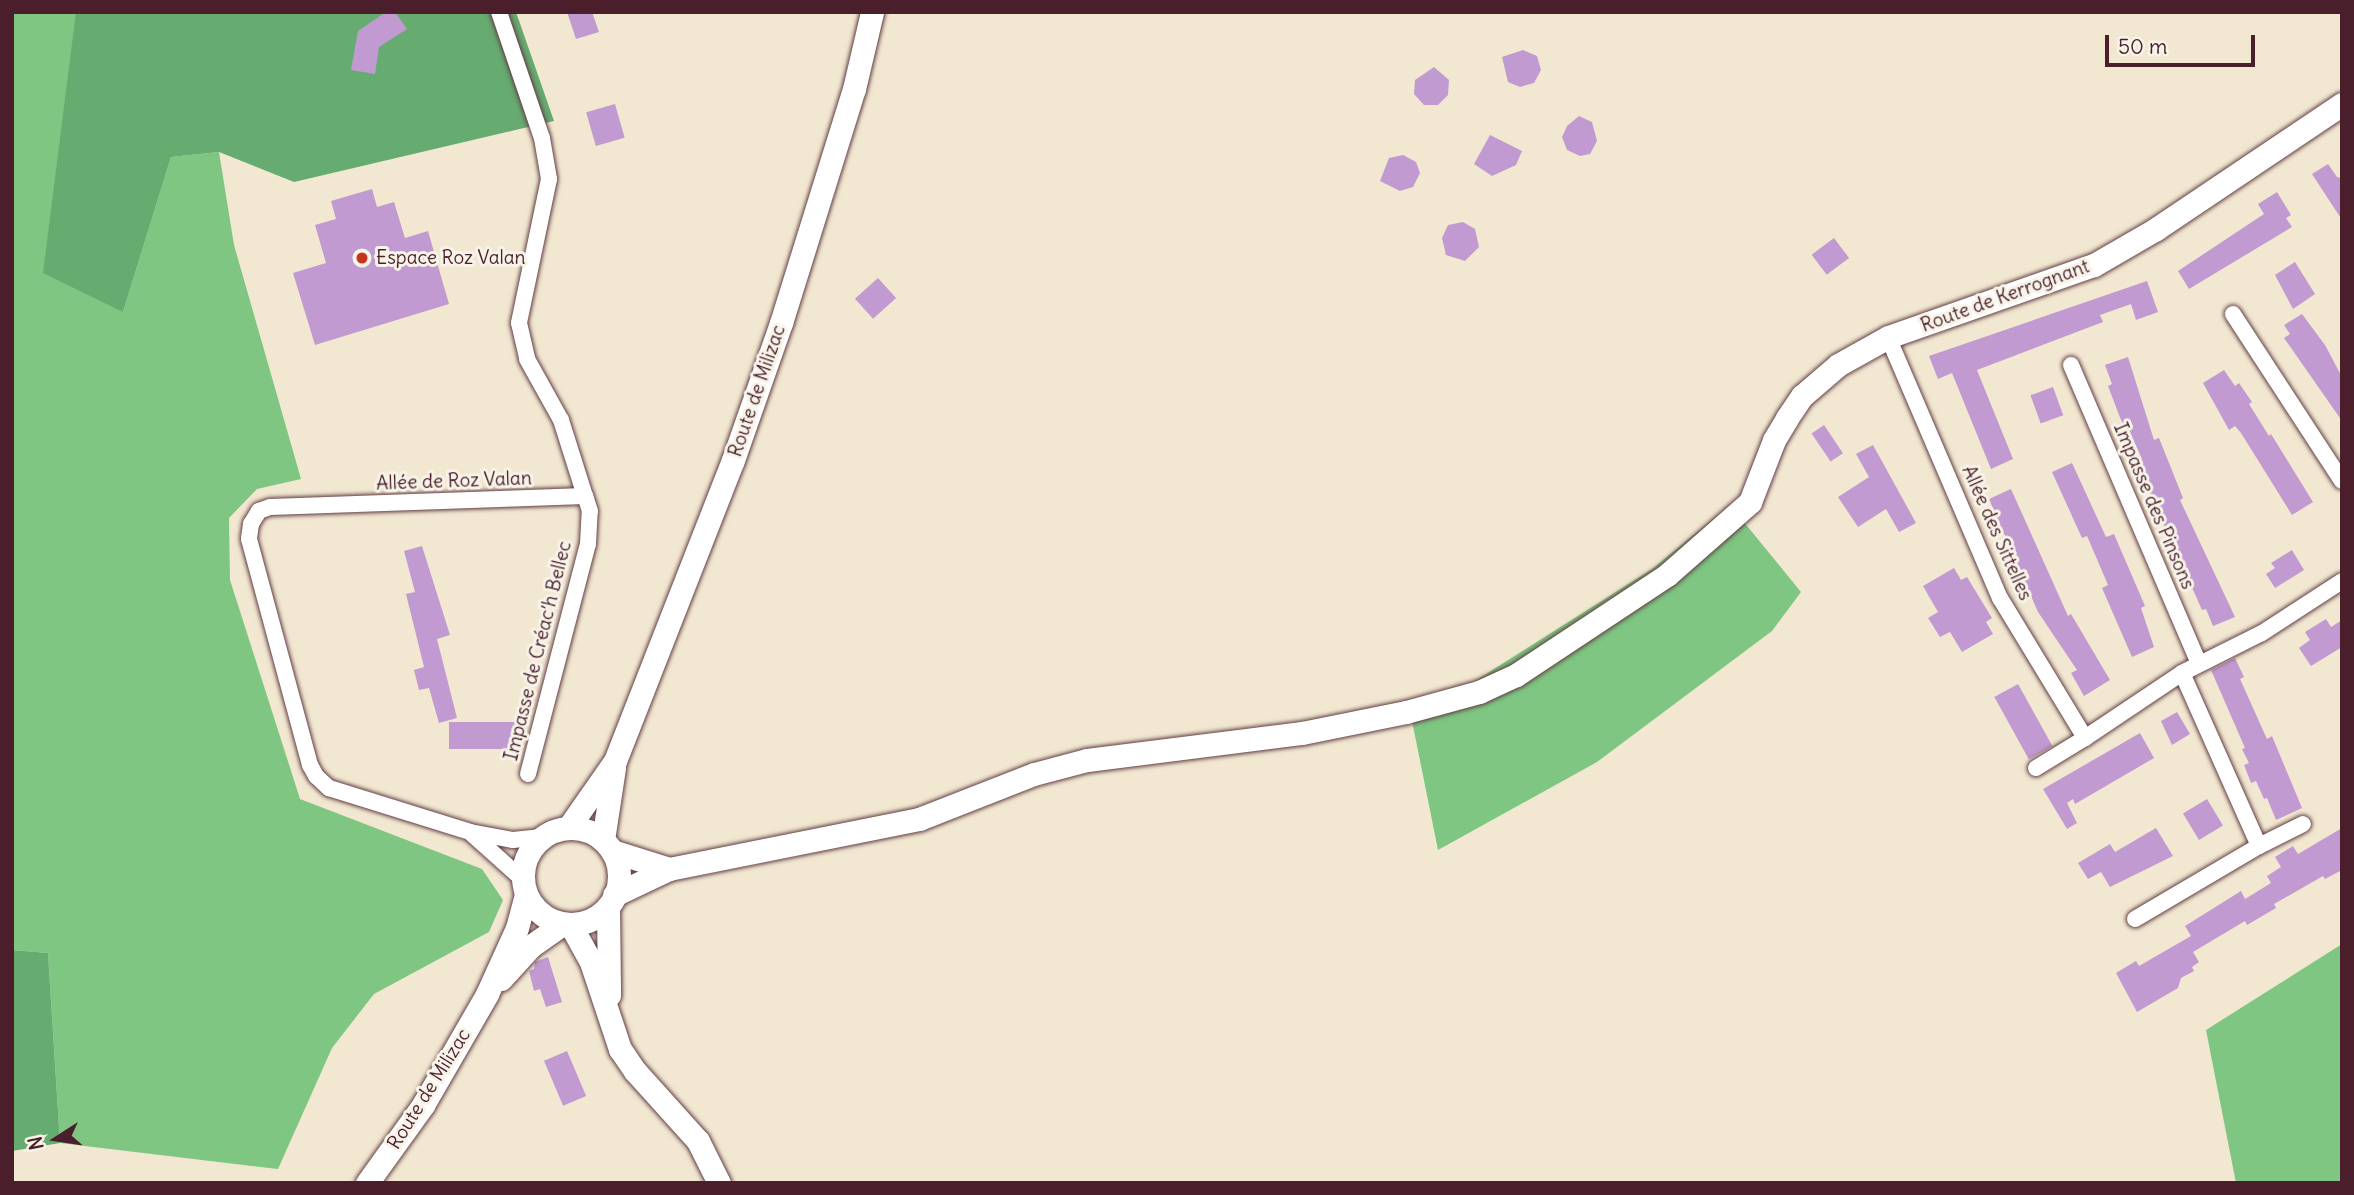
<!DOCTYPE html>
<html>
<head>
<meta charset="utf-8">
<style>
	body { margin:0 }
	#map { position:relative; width:2354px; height:1195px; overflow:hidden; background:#f2e8d1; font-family:Delius,sans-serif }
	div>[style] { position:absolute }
	.green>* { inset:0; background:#7ec682 }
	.forest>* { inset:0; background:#66ab70 }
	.building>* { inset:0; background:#c09ad1; transform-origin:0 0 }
	.roads { filter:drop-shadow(0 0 2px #633d44) drop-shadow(0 0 2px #633d44) }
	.street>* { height:16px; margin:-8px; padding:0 8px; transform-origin:8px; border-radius:8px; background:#fff }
	.secondary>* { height:23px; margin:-11.5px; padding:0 11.5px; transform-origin:11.5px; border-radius:11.5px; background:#fff }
	.secondary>.ring { margin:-11.5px; padding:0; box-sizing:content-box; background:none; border:23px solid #fff; border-radius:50% }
	.dots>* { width:19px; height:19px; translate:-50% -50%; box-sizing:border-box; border:4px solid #f7f3e8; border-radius:50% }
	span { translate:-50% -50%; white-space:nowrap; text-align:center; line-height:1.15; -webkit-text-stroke:6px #f7f3e8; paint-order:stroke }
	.poi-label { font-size:19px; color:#4a1f2b }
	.left { translate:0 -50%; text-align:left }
	.street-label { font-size:19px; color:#4a1f2b }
	.frame { position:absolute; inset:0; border:14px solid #4a1f2b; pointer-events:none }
	.north { position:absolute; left:21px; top:1104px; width:70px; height:70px; -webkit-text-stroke:5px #f7f3e8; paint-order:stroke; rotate:258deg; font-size:19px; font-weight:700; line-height:28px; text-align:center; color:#4a1f2b }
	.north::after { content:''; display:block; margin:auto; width:24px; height:32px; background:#4a1f2b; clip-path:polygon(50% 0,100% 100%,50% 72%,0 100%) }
	.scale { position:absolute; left:2105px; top:35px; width:150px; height:32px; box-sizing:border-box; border:4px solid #4a1f2b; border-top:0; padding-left:9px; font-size:21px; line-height:24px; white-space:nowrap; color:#4a1f2b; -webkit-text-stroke:5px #f7f3e8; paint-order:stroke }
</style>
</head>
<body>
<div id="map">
	<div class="green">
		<i style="clip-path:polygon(12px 12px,76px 12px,76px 29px,123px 312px,171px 157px,219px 152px,234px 245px,301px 479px,257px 489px,229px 518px,230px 580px,300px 799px,482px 869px,503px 900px,489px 932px,374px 994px,332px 1048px,278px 1169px,60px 1143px,48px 953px,12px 950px)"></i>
		<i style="clip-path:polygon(1730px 505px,1801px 592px,1772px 631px,1597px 762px,1438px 850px,1408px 701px,1475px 681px,1652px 569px)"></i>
		<i style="clip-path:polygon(2342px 944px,2342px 1183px,2236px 1183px,2206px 1030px)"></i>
	</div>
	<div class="forest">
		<i style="clip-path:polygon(76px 12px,516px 12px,554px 121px,294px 182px,219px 152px,171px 157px,123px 312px,43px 273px)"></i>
		<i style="clip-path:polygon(12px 950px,48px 953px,60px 1143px,12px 1151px)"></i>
	</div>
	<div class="building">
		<i style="clip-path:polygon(386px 12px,395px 12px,407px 29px,379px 47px,375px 74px,351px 70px,358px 31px)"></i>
		<i style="clip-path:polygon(567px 12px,592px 12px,599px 32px,576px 39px)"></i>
		<i style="clip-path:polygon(1523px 50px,1537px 56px,1541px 70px,1534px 83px,1520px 87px,1508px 82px,1502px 57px)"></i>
		<i style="clip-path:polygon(1434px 67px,1449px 80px,1448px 95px,1438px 105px,1424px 105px,1414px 94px,1415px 80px)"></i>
		<i style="left:615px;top:104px;width:35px;height:30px;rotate:74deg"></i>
		<i style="clip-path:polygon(1579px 116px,1592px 122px,1597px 141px,1590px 154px,1580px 156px,1567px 150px,1562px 137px,1567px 126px)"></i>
		<i style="clip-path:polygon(1490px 135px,1522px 151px,1516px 165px,1492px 176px,1474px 164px)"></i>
		<i style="clip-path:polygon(1403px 155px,1416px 162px,1420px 173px,1413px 187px,1400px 191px,1380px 181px,1389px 158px)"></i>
		<i style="clip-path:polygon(2328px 164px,2337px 177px,2342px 178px,2342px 220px,2312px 174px)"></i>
		<i style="clip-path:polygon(372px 189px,377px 207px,394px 202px,405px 238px,428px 231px,449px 304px,315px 345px,293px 273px,326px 263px,315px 225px,336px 219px,331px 201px)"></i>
		<i style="clip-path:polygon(2277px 192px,2291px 215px,2286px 218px,2292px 227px,2189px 289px,2178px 271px,2264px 214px,2258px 204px)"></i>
		<i style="clip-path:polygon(1463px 222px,1475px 229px,1479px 247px,1465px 261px,1446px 255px,1442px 238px,1448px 225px)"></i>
		<i style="left:1834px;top:238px;width:25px;height:28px;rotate:53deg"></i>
		<i style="clip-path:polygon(2295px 262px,2315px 294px,2293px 309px,2275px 275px)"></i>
		<i style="left:878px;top:278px;width:27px;height:31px;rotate:48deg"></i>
		<i style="clip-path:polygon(2147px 281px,2158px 312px,2136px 320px,2131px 304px,2100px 315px,2103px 322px,1977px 370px,2013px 459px,1991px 469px,1952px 373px,1938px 379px,1929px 356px)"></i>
		<i style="clip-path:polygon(2302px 314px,2325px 345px,2342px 377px,2342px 421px,2284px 338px,2290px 334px,2284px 325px)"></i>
		<i style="clip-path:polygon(2128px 357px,2154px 440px,2159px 438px,2183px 498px,2180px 500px,2235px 617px,2213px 626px,2206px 609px,2202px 610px,2153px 500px,2138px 461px,2142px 459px,2128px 428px,2125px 429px,2119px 415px,2108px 386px,2112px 384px,2105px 365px)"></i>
		<i style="clip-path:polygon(2224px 370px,2235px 386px,2239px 383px,2252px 402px,2249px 404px,2269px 436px,2271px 434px,2313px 502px,2292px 515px,2241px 433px,2235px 426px,2229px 430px,2203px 383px)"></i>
		<i style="left:2053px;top:387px;width:30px;height:24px;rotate:70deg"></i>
		<i style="left:1824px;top:425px;width:34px;height:15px;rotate:56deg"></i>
		<i style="clip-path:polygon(1873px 445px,1916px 523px,1899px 532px,1886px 509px,1858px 527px,1838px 497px,1869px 477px,1856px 454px)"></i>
		<i style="clip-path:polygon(2072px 463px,2106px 537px,2114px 534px,2145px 606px,2141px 608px,2154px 647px,2132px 657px,2102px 588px,2108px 585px,2087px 536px,2082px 538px,2052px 472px)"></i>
		<i style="clip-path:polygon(2011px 489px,2068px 616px,2071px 614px,2110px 680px,2084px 696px,2071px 673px,2077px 670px,2038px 612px,1989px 499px)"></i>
		<i style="clip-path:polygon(422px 546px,450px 635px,437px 639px,457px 718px,439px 723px,429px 688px,419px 690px,414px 670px,424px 667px,406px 594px,415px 592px,404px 551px)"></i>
		<i style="clip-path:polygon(2292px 550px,2304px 570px,2275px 588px,2266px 574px,2275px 568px,2271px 563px)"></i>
		<i style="clip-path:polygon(1954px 568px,1961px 580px,1967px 577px,1992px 618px,1986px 622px,1993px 634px,1962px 652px,1950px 632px,1940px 637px,1928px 618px,1938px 612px,1923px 586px)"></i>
		<i style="clip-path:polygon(2326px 619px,2331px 627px,2342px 620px,2342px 647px,2311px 666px,2299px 648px,2310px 640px,2305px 632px)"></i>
		<i style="clip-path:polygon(2235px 658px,2244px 677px,2240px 679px,2267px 739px,2272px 736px,2302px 808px,2276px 820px,2267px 798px,2264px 799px,2256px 781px,2251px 783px,2244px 765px,2249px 763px,2242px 749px,2245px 748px,2211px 670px)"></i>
		<i style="left:2018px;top:684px;width:71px;height:27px;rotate:61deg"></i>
		<i style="clip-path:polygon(2177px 712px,2190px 734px,2172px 745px,2161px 721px)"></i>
		<i style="left:516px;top:722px;width:27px;height:67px;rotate:90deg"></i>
		<i style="clip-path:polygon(2140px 733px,2154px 758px,2075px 804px,2073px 799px,2067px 803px,2077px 823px,2067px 829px,2043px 789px)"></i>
		<i style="left:2207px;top:799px;width:31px;height:28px;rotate:59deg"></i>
		<i style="clip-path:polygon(2156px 828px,2173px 856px,2110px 887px,2101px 872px,2088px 879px,2078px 863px,2110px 844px,2115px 852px)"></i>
		<i style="clip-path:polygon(2342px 828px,2342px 870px,2325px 879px,2323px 876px,2274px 904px,2276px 908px,2247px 925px,2245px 921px,2193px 952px,2199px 962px,2192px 967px,2194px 971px,2181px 978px,2178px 988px,2137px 1012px,2116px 973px,2136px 961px,2139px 966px,2191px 936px,2185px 926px,2241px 891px,2245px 899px,2271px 883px,2267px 876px,2281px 867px,2275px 857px,2293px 846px,2298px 854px)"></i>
		<i style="clip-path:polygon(548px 957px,562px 1002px,546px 1007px,540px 989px,534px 991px,529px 971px,534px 969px,535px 962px)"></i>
		<i style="left:567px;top:1051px;width:49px;height:25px;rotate:67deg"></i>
	</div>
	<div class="roads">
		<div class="street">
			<i style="left:499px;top:12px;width:133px;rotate:71.2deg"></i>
			<i style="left:542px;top:138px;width:42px;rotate:80.3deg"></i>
			<i style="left:549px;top:179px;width:147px;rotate:101.8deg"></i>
			<i style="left:519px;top:323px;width:37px;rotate:77deg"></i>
			<i style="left:527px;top:359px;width:70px;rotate:60.9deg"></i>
			<i style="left:561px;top:420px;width:80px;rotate:72.5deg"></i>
			<i style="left:585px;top:496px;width:315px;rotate:178deg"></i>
			<i style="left:270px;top:507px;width:12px;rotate:160deg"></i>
			<i style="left:259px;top:511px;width:15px;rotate:122deg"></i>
			<i style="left:251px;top:524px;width:15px;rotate:98deg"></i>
			<i style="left:249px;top:539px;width:234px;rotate:74.9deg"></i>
			<i style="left:310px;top:765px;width:13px;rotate:61deg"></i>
			<i style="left:316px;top:776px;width:18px;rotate:43deg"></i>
			<i style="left:329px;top:788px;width:148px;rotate:17.3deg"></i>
			<i style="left:470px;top:832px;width:44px;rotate:10.5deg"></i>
			<i style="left:513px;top:840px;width:29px;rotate:-6deg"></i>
			<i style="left:2233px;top:314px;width:199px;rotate:56.9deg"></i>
			<i style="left:1888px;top:337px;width:284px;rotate:66.8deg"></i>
			<i style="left:2000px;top:598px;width:164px;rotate:58.7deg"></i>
			<i style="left:2085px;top:738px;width:117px;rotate:-33.8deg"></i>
			<i style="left:2182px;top:673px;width:89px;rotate:-26.6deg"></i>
			<i style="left:2262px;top:633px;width:95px;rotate:-33deg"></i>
			<i style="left:2071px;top:365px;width:324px;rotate:66.8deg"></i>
			<i style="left:2036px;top:768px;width:57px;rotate:-31.5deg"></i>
			<i style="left:528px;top:774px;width:238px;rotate:-75.4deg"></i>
			<i style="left:588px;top:544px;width:33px;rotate:-87deg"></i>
			<i style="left:590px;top:511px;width:16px;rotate:-108deg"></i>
			<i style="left:472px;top:834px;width:69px;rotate:42deg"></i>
			<i style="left:2259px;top:846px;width:49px;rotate:-26.6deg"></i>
			<i style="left:2135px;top:919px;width:144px;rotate:-30.5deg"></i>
			<i style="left:2259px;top:846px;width:189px;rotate:-114deg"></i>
		</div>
		<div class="secondary">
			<i style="left:568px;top:828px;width:82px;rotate:-55deg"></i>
			<i style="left:615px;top:761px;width:323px;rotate:-68.6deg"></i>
			<i style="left:733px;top:460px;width:145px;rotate:-70.7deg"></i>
			<i style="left:781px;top:323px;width:245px;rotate:-72.7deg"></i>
			<i style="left:854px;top:89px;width:79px;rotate:-76.8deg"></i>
			<i class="ring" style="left:523px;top:828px;width:73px;height:73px"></i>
			<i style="left:603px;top:840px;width:73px;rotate:-81.3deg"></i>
			<i style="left:612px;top:851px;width:60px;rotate:17.5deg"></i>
			<i style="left:614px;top:895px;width:61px;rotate:-25.3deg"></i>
			<i style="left:669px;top:869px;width:255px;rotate:-11.3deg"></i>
			<i style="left:919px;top:819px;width:123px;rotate:-21.4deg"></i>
			<i style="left:1034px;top:774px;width:55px;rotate:-14.8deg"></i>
			<i style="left:1087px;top:760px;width:217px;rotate:-7.2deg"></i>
			<i style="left:1302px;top:733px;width:106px;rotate:-11.4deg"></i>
			<i style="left:1406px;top:712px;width:76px;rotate:-15.3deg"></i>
			<i style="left:1479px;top:692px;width:41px;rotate:-24.7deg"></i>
			<i style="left:1516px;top:675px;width:181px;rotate:-33.5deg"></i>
			<i style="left:1667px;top:575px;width:111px;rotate:-41.3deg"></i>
			<i style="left:1750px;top:502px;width:66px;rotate:-68.8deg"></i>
			<i style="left:1774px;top:440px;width:26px;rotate:-59deg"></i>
			<i style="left:1787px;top:418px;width:27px;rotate:-56deg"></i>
			<i style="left:1802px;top:396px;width:48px;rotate:-40.7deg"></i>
			<i style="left:1838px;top:365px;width:57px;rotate:-29.2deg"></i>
			<i style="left:1888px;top:337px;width:218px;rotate:-19.3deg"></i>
			<i style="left:2094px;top:265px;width:72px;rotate:-30.1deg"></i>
			<i style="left:2156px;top:229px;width:224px;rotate:-33.9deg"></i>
			<i style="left:608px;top:907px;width:88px;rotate:89.3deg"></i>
			<i style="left:570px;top:924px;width:43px;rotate:61.1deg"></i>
			<i style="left:591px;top:962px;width:92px;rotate:71.6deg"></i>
			<i style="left:620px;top:1049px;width:27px;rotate:56deg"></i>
			<i style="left:635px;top:1071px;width:94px;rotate:48deg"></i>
			<i style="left:698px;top:1141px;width:47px;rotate:63.4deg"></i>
			<i style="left:501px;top:979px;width:45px;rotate:-47.7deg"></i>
			<i style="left:531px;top:946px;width:37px;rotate:-35deg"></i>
			<i style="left:367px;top:1183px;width:96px;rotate:-54.3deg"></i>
			<i style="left:423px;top:1105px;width:128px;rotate:-60deg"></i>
			<i style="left:487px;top:994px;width:72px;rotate:-65.6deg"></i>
			<i style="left:517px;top:928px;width:35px;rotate:-75deg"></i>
		</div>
	</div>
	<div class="dots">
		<i style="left:362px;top:258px;background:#c8321e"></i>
	</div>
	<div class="poi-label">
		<span class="left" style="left:376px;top:258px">Espace Roz Valan</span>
	</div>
	<div class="street-label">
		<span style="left:2005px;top:296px;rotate:-20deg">Route de Kerrognant</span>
		<span style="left:757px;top:391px;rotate:-71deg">Route de Milizac</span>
		<span style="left:454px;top:481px;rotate:-2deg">Allée de Roz Valan</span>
		<span style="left:2154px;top:506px;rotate:67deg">Impasse des Pinsons</span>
		<span style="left:1997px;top:533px;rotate:66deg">Allée des Sittelles</span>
		<span style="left:538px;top:651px;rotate:-76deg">Impasse de Créac’h Bellec</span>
		<span style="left:429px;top:1089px;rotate:-58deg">Route de Milizac</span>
	</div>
	<div class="frame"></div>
	<div class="north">N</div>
	<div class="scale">50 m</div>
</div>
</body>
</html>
